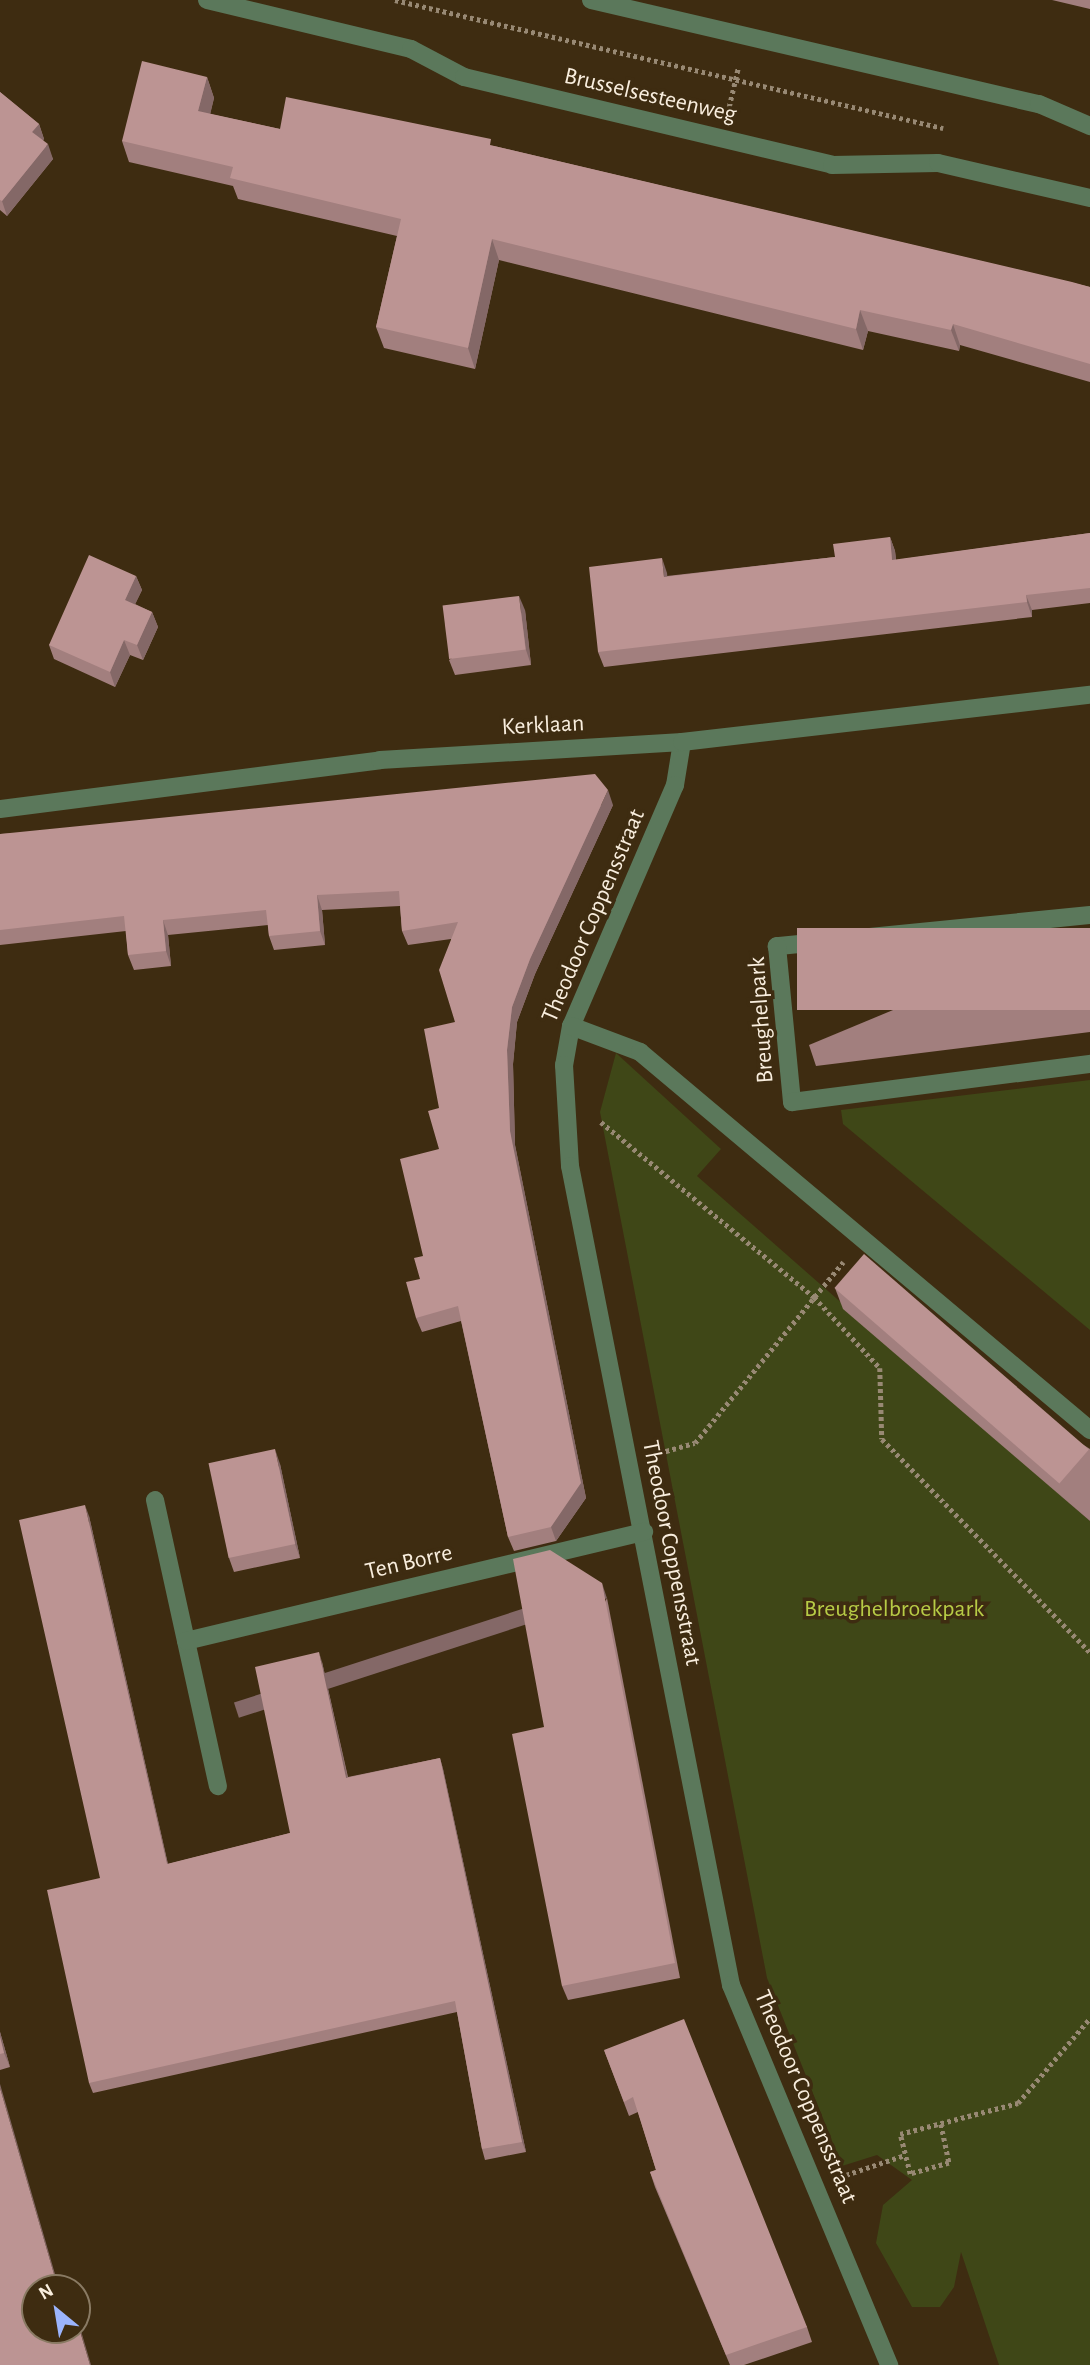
<!DOCTYPE html>
<html>
<head>
<meta charset="utf-8">
<style>
	body { margin:0 }
	#map { position:relative; width:1090px; height:2365px; overflow:hidden; background:#3e2c11; font-family:"Alegreya Sans",sans-serif }
	div>[style] { position:absolute }
	.green>* { inset:0; background:#3f4717 }
	.path>* { height:4.5px; margin-top:-2.25px; transform-origin:0; background:repeating-linear-gradient(90deg,#988974 0 3.5px,transparent 0 7px) }
	.minor>* { height:18px; margin:-9px; padding:0 9px; transform-origin:9px; border-radius:9px; background:#5b785b }
	.wall>* { inset:0; background:#a27f7e }
	.shaded-wall>* { inset:0; background:#846867; transform-origin:0 0 }
	.building>* { inset:0; background:#bc9493; transform-origin:0 0 }
	span { translate:-50% -50%; white-space:nowrap; text-align:center; line-height:1.15; -webkit-text-stroke:7px #3e2c11; paint-order:stroke }
	.street-label { font-size:24px; color:#f9eede }
	.park-label { font-size:24px; color:#b7cb46 }
	.north { position:absolute; left:21px; top:2274px; width:70px; height:70px; box-sizing:border-box; background:#3e2c11; border:2px solid #897a63; border-radius:50%; rotate:330deg; font-size:19px; font-weight:700; line-height:28px; text-align:center; color:#f9eede }
	.north::after { content:''; display:block; margin:auto; width:24px; height:32px; background:#9bb4fd; clip-path:polygon(50% 0,100% 100%,50% 72%,0 100%) }
</style>
</head>
<body>
<div id="map">
	<div class="green">
		<i style="clip-path:polygon(616px 1053px,721px 1149px,697px 1176px,1090px 1521px,1090px 2365px,999px 2365px,961px 2252px,954px 2287px,940px 2307px,912px 2307px,876px 2243px,883px 2205px,912px 2180px,877px 2155px,842px 2166px,767px 1978px,600px 1112px)"></i>
		<i style="clip-path:polygon(1090px 1080px,1090px 1330px,843px 1124px,841px 1110px)"></i>
	</div>
	<div class="path">
		<i style="left:395px;top:0;width:563px;rotate:13.15deg"></i>
		<i style="left:729px;top:107px;width:40px;rotate:-77deg"></i>
		<i style="left:601px;top:1122px;width:276px;rotate:39.4deg"></i>
		<i style="left:814px;top:1297px;width:97px;rotate:47.1deg"></i>
		<i style="left:880px;top:1368px;width:71px;rotate:88.4deg"></i>
		<i style="left:882px;top:1439px;width:298px;rotate:45.7deg"></i>
		<i style="left:659px;top:1453px;width:37px;rotate:-16deg"></i>
		<i style="left:695px;top:1443px;width:234px;rotate:-50.7deg"></i>
		<i style="left:941px;top:2124px;width:40px;rotate:78deg"></i>
		<i style="left:949px;top:2163px;width:41px;rotate:164.2deg"></i>
		<i style="left:910px;top:2174px;width:41px;rotate:-104deg"></i>
		<i style="left:900px;top:2134px;width:122px;rotate:-14.7deg"></i>
		<i style="left:1018px;top:2103px;width:111px;rotate:-49.7deg"></i>
		<i style="left:846px;top:2175px;width:62px;rotate:-18.7deg"></i>
	</div>
	<div class="minor">
		<i style="left:207px;top:0;width:210px;rotate:13.5deg"></i>
		<i style="left:411px;top:49px;width:60px;rotate:27.8deg"></i>
		<i style="left:464px;top:77px;width:378px;rotate:13.4deg"></i>
		<i style="left:832px;top:165px;width:106px;rotate:-1.1deg"></i>
		<i style="left:938px;top:163px;width:156px;rotate:13deg"></i>
		<i style="left:591px;top:0;width:460px;rotate:13.1deg"></i>
		<i style="left:1039px;top:104px;width:56px;rotate:23.3deg"></i>
		<i style="left:682px;top:742px;width:44px;rotate:99.2deg"></i>
		<i style="left:675px;top:785px;width:262px;rotate:113.3deg"></i>
		<i style="left:571px;top:1026px;width:40px;rotate:100deg"></i>
		<i style="left:564px;top:1065px;width:101px;rotate:86.6deg"></i>
		<i style="left:570px;top:1166px;width:835px;rotate:78.88deg"></i>
		<i style="left:731px;top:1985px;width:412px;rotate:67.4deg"></i>
		<i style="left:0;top:809px;width:383px;rotate:-7.3deg"></i>
		<i style="left:380px;top:760px;width:303px;rotate:-3.4deg"></i>
		<i style="left:682px;top:742px;width:411px;rotate:-6.6deg"></i>
		<i style="left:1090px;top:915px;width:315px;rotate:174.3deg"></i>
		<i style="left:777px;top:946px;width:157px;rotate:84.5deg"></i>
		<i style="left:792px;top:1102px;width:300px;rotate:-7.3deg"></i>
		<i style="left:571px;top:1026px;width:74px;rotate:20.6deg"></i>
		<i style="left:640px;top:1052px;width:588px;rotate:40.03deg"></i>
		<i style="left:155px;top:1500px;width:293px;rotate:77.6deg"></i>
		<i style="left:186px;top:1641px;width:471px;rotate:-13.4deg"></i>
	</div>
	<div class="wall">
		<i style="clip-path:polygon(1052px 0,1090px 0,1090px 9px)"></i>
		<i style="clip-path:polygon(207px 77px,214px 98px,210px 114px,280px 129px,494px 146px,1090px 287px,1090px 382px,960px 345px,959px 351px,868px 331px,863px 350px,499px 260px,475px 369px,384px 348px,376px 327px,397px 236px,238px 199px,233px 186px,129px 162px,122px 141px)"></i>
		<i style="clip-path:polygon(0 92px,39px 124px,44px 139px,43px 140px,53px 159px,7px 216px,0 210px)"></i>
		<i style="clip-path:polygon(1090px 533px,1090px 603px,1032px 610px,1032px 617px,604px 667px,598px 652px,667px 573px,667px 576px,835px 557px,890px 537px,895px 551px,896px 560px)"></i>
		<i style="clip-path:polygon(136px 576px,142px 590px,135px 604px,152px 612px,158px 627px,143px 660px,130px 655px,115px 687px,54px 659px,49px 645px)"></i>
		<i style="clip-path:polygon(525px 610px,531px 665px,455px 675px,449px 660px)"></i>
		<i style="clip-path:polygon(613px 805px,535px 974px,517px 1022px,513px 1064px,515px 1145px,586px 1498px,556px 1541px,514px 1551px,508px 1537px,461px 1321px,422px 1332px,416px 1318px,420px 1279px,439px 1149px,439px 1108px,455px 1022px,451px 939px,408px 945px,402px 931px,400px 906px,322px 910px,325px 945px,274px 950px,269px 936px,268px 925px,168px 935px,171px 966px,134px 970px,128px 955px,126px 931px,0 945px,0 834px)"></i>
		<i style="clip-path:polygon(1090px 928px,1090px 1032px,816px 1066px,809px 1045px)"></i>
		<i style="clip-path:polygon(835px 1288px,1090px 1449px,1090px 1521px,843px 1309px)"></i>
		<i style="clip-path:polygon(280px 1464px,300px 1558px,234px 1572px,229px 1558px)"></i>
		<i style="clip-path:polygon(89px 1516px,168px 1864px,290px 1833px,322px 1662px,348px 1777px,440px 1758px,443px 1769px,526px 2152px,485px 2160px,482px 2149px,457px 2012px,93px 2093px,89px 2083px,100px 1878px)"></i>
		<i style="clip-path:polygon(607px 1598px,680px 1978px,568px 2000px,562px 1986px,544px 1727px)"></i>
		<i style="clip-path:polygon(0 2032px,10px 2067px,0 2070px)"></i>
		<i style="clip-path:polygon(604px 2050px,807px 2327px,812px 2342px,744px 2365px,730px 2365px,655px 2187px,650px 2172px,656px 2170px,638px 2112px,629px 2116px)"></i>
	</div>
	<div class="shaded-wall">
		<i style="clip-path:polygon(207px 77px,214px 98px,206px 132px,198px 111px)"></i>
		<i style="clip-path:polygon(39px 124px,44px 139px,38px 146px,32px 132px)"></i>
		<i style="clip-path:polygon(48px 144px,53px 159px,7px 216px,2px 201px)"></i>
		<i style="clip-path:polygon(492px 239px,499px 260px,475px 369px,468px 348px)"></i>
		<i style="clip-path:polygon(860px 310px,868px 331px,863px 350px,856px 329px)"></i>
		<i style="clip-path:polygon(953px 324px,960px 345px,959px 351px,951px 330px)"></i>
		<i style="clip-path:polygon(890px 537px,895px 551px,898px 575px,892px 560px)"></i>
		<i style="clip-path:polygon(662px 558px,667px 573px,669px 592px,664px 577px)"></i>
		<i style="clip-path:polygon(136px 576px,142px 590px,130px 615px,125px 600px)"></i>
		<i style="clip-path:polygon(1026px 595px,1032px 610px,1032px 617px,1027px 602px)"></i>
		<i style="clip-path:polygon(519px 596px,525px 610px,531px 665px,526px 650px)"></i>
		<i style="clip-path:polygon(152px 612px,158px 627px,143px 660px,137px 645px)"></i>
		<i style="clip-path:polygon(124px 640px,130px 655px,115px 687px,110px 672px)"></i>
		<i style="clip-path:polygon(608px 790px,613px 805px,535px 974px,517px 1022px,513px 1064px,515px 1145px,586px 1498px,556px 1541px,551px 1527px,510px 1131px,507px 1050px,512px 1007px,530px 959px)"></i>
		<i style="clip-path:polygon(317px 895px,322px 910px,325px 945px,320px 931px)"></i>
		<i style="clip-path:polygon(163px 920px,168px 935px,171px 966px,166px 951px)"></i>
		<i style="clip-path:polygon(275px 1449px,280px 1464px,300px 1558px,295px 1544px)"></i>
		<i style="clip-path:polygon(85px 1505px,89px 1516px,170px 1874px,167px 1864px)"></i>
		<i style="left:602px;top:1583px;width:16px;height:387px;rotate:72deg"></i>
		<i style="clip-path:polygon(319px 1652px,322px 1662px,350px 1788px,346px 1778px)"></i>
		<i style="clip-path:polygon(440px 1758px,443px 1769px,526px 2152px,522px 2142px)"></i>
		<i style="clip-path:polygon(0 2032px,10px 2067px,4px 2053px,0 2037px)"></i>
		<i style="clip-path:polygon(0 2084px,59px 2288px,58px 2288px,0 2088px)"></i>
		<i style="clip-path:polygon(77px 2320px,81px 2331px,91px 2365px,90px 2365px)"></i>
	</div>
	<div class="building">
		<i style="clip-path:polygon(142px 61px,207px 77px,198px 111px,280px 129px,286px 97px,491px 139px,490px 145px,1072px 282px,1090px 287px,1090px 364px,953px 324px,951px 330px,860px 310px,856px 329px,492px 239px,468px 348px,376px 327px,401px 219px,230px 178px,233px 167px,122px 141px)"></i>
		<i style="clip-path:polygon(0 92px,39px 124px,32px 132px,48px 144px,2px 201px,0 200px)"></i>
		<i style="clip-path:polygon(1090px 533px,1090px 588px,1026px 595px,1027px 602px,598px 652px,589px 567px,662px 558px,664px 577px,835px 557px,833px 544px,890px 537px,892px 560px)"></i>
		<i style="clip-path:polygon(89px 555px,136px 576px,125px 600px,152px 612px,137px 645px,124px 640px,110px 672px,49px 645px)"></i>
		<i style="left:519px;top:596px;width:54px;height:77px;rotate:83deg"></i>
		<i style="clip-path:polygon(595px 774px,608px 790px,530px 959px,512px 1007px,507px 1050px,510px 1131px,581px 1483px,551px 1527px,508px 1537px,458px 1306px,416px 1318px,406px 1282px,420px 1279px,414px 1258px,423px 1256px,400px 1159px,439px 1149px,428px 1111px,439px 1108px,424px 1029px,455px 1022px,439px 970px,458px 922px,402px 931px,399px 891px,317px 895px,320px 931px,269px 936px,266px 910px,163px 920px,166px 951px,128px 955px,124px 916px,0 930px,0 834px)"></i>
		<i style="left:1090px;top:928px;width:82px;height:293px;rotate:90deg"></i>
		<i style="left:864px;top:1254px;width:298px;height:45px;rotate:41deg"></i>
		<i style="left:275px;top:1449px;width:97px;height:68px;rotate:78deg"></i>
		<i style="clip-path:polygon(85px 1505px,167px 1864px,290px 1833px,255px 1667px,319px 1652px,346px 1778px,440px 1758px,522px 2142px,482px 2149px,455px 2001px,89px 2083px,47px 1890px,100px 1878px,19px 1520px)"></i>
		<i style="clip-path:polygon(550px 1550px,602px 1583px,675px 1963px,562px 1986px,512px 1734px,544px 1727px,513px 1559px)"></i>
		<i style="clip-path:polygon(684px 2019px,807px 2327px,726px 2355px,650px 2172px,656px 2170px,633px 2097px,624px 2102px,604px 2050px)"></i>
		<i style="clip-path:polygon(0 2037px,4px 2053px,0 2054px)"></i>
		<i style="clip-path:polygon(0 2088px,58px 2288px,35px 2288px,35px 2330px,77px 2330px,77px 2321px,90px 2365px,0 2365px)"></i>
	</div>
	<div class="street-label">
		<span style="left:650px;top:96px;rotate:13deg">Brusselsesteenweg</span>
		<span style="left:543px;top:726px;rotate:-3deg">Kerklaan</span>
		<span style="left:594px;top:916px;rotate:-67deg">Theodoor Coppensstraat</span>
		<span style="left:762px;top:1020px;rotate:-94deg">Breughelpark</span>
		<span style="left:671px;top:1553px;rotate:79deg">Theodoor Coppensstraat</span>
		<span style="left:409px;top:1563px;rotate:-13deg">Ten Borre</span>
		<span style="left:805px;top:2097px;rotate:67deg">Theodoor Coppensstraat</span>
	</div>
	<div class="park-label">
		<span style="left:894px;top:1610px">Breughelbroekpark</span>
	</div>
	<div class="north">N</div>
</div>
</body>
</html>
